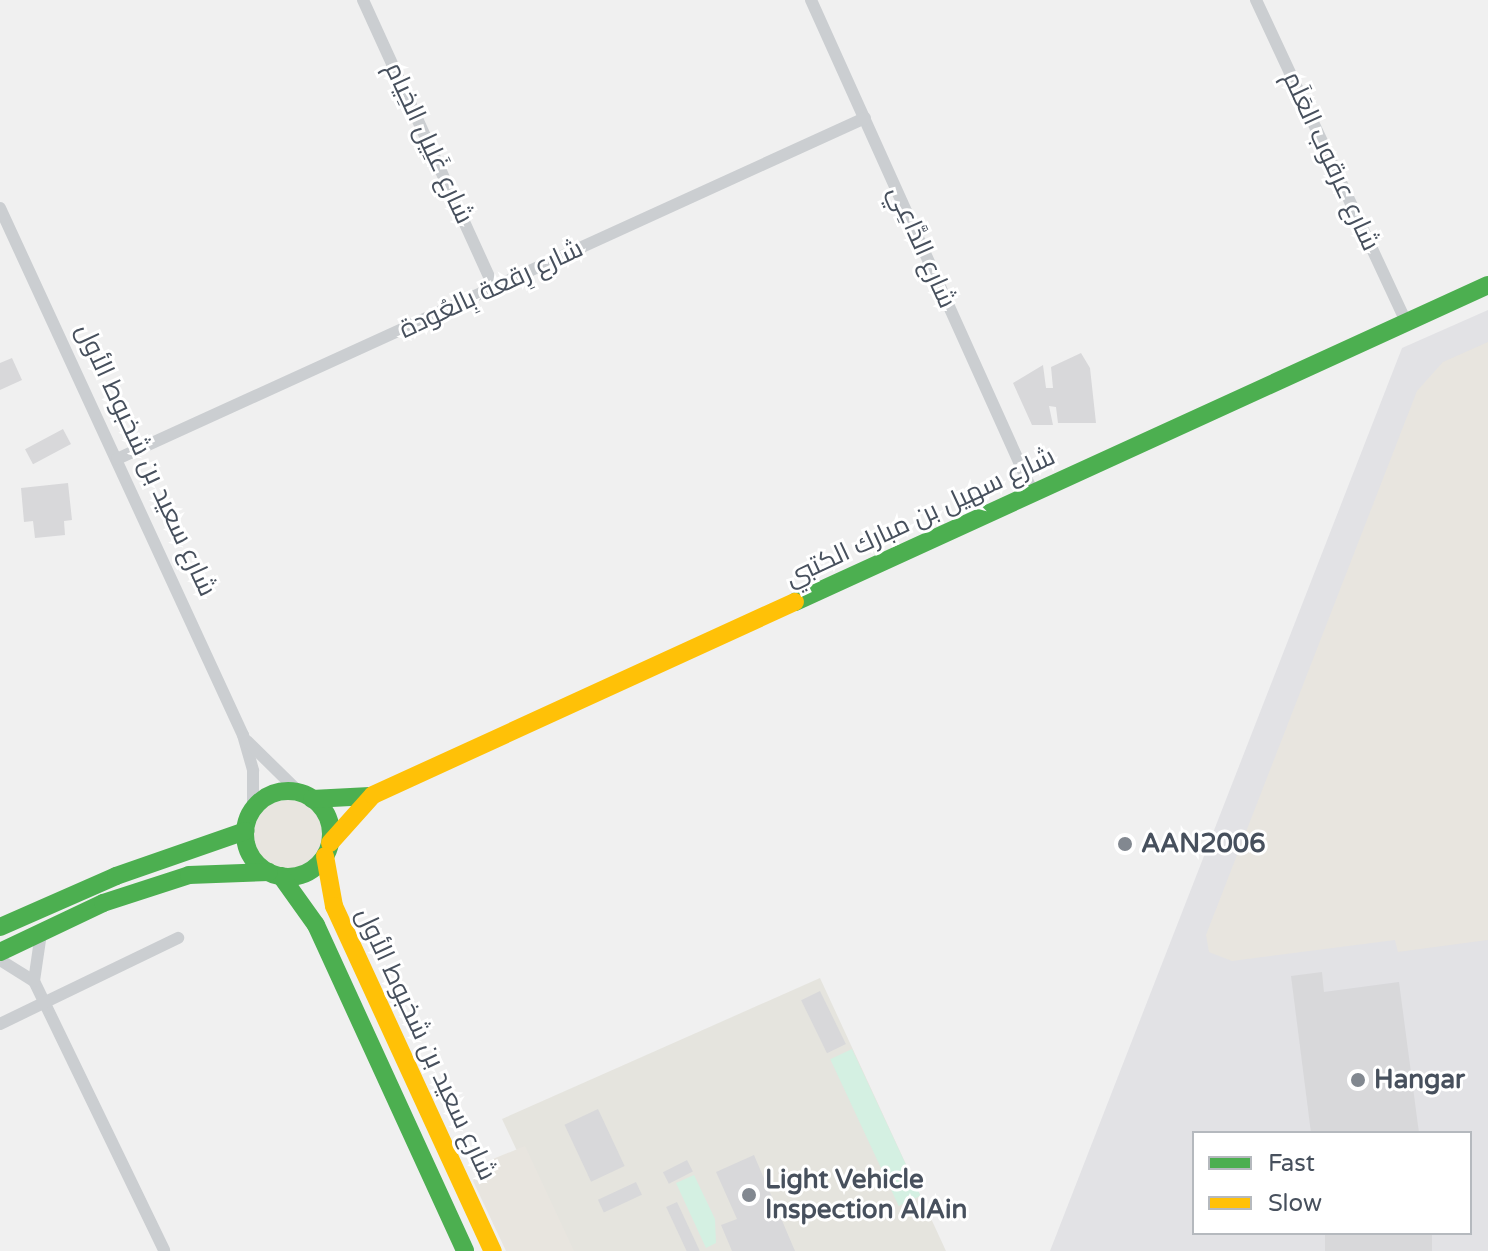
<!DOCTYPE html>
<html>
<head>
<meta charset="utf-8">
<style>
	body { margin:0 }
	#map { position:relative; width:1488px; height:1251px; overflow:hidden; background:#f0f0f0; font-family:"Varela Round",Cairo,sans-serif }
	div>[style] { position:absolute }
	.commercial>* { inset:0; background:#e5e4de }
	.airport>* { inset:0; background:#e2e2e5 }
	.green>* { inset:0; background:#d4f0e2; transform-origin:0 0 }
	.sand>* { inset:0; background:#e8e5df }
	.round { border-radius:50% }
	.building>* { inset:0; background:#d8d8da; transform-origin:0 0 }
	.street>* { height:12px; margin:-6px; padding:0 6px; transform-origin:6px; border-radius:6px; background:#cbced1 }
	.fast>* { height:18px; margin:-9px; padding:0 9px; transform-origin:9px; border-radius:9px; background:#4caf50 }
	.fast>.ring { margin:-9px; padding:0; box-sizing:content-box; background:none; border:18px solid #4caf50; border-radius:50% }
	.slow>* { height:18px; margin:-9px; padding:0 9px; transform-origin:9px; border-radius:9px; background:#ffc107 }
	.dots>* { width:22px; height:22px; translate:-50% -50%; box-sizing:border-box; border:4px solid #fff; border-radius:50% }
	span { translate:-50% -50%; white-space:nowrap; text-align:center; line-height:1.15; -webkit-text-stroke:6px #fff; paint-order:stroke }
	.street-label { font-size:26px; color:#47505d }
	.poi-label { font-size:26px; color:#47505d; font-weight:700 }
	.left { translate:0 -50%; text-align:left }
	.legend { position:absolute; left:1192px; top:1131px; width:280px; height:104px; box-sizing:border-box; background:#fff; border:2px solid #b5b9be; margin:0; padding:10px 14px; list-style:none; font-size:24px; color:#47505d }
	.legend li { display:flex; align-items:center; gap:16px; height:40px }
	.legend b { width:40px; border:2px solid #b5b9be }
</style>
</head>
<body>
<div id="map">
	<div class="commercial">
		<i style="clip-path:polygon(820px 978px,946px 1251px,564px 1251px,502px 1119px)"></i>
	</div>
	<div class="airport">
		<i style="clip-path:polygon(evenodd,1488px 310px,1488px 1251px,1050px 1251px,1402px 348px,1488px 310px,1194px 1133px,1470px 1133px,1470px 1233px,1194px 1233px,1194px 1133px)"></i>
	</div>
	<div class="green">
		<i style="left:852px;top:1049px;width:162px;height:24px;rotate:65deg"></i>
		<i style="clip-path:polygon(694px 1175px,715px 1219px,716px 1243px,706px 1248px,676px 1183px)"></i>
	</div>
	<div class="sand">
		<i style="clip-path:polygon(1488px 342px,1488px 940px,1398px 952px,1395px 940px,1232px 961px,1209px 952px,1206px 935px,1417px 391px,1443px 362px)"></i>
		<i class="round" style="left:254px;top:800px;width:68px;height:68px"></i>
		<i style="clip-path:polygon(525px 1146px,574px 1251px,506px 1251px,473px 1181px,483px 1163px)"></i>
	</div>
	<div class="building">
		<i style="clip-path:polygon(1081px 353px,1090px 368px,1096px 423px,1058px 423px,1056px 407px,1049px 406px,1053px 425px,1032px 425px,1013px 383px,1043px 365px,1046px 388px,1053px 388px,1051px 367px)"></i>
		<i style="clip-path:polygon(12px 358px,22px 380px,0 390px,0 363px)"></i>
		<i style="left:63px;top:429px;width:17px;height:43px;rotate:62deg"></i>
		<i style="clip-path:polygon(68px 483px,72px 520px,64px 521px,65px 535px,35px 538px,33px 521px,24px 522px,21px 488px)"></i>
		<i style="clip-path:polygon(1322px 972px,1324px 992px,1399px 982px,1419px 1133px,1311px 1133px,1291px 976px)"></i>
		<i style="left:820px;top:991px;width:59px;height:21px;rotate:64deg"></i>
		<i style="left:598px;top:1109px;width:63px;height:37px;rotate:65deg"></i>
		<i style="clip-path:polygon(754px 1155px,795px 1251px,732px 1251px,721px 1225px,737px 1219px,716px 1172px)"></i>
		<i style="left:687px;top:1160px;width:13px;height:27px;rotate:63deg"></i>
		<i style="left:636px;top:1182px;width:14px;height:42px;rotate:65deg"></i>
		<i style="left:677px;top:1202px;width:54px;height:12px;rotate:65deg"></i>
		<i style="left:1325px;top:1233px;width:107px;height:18px"></i>
	</div>
	<div class="street">
		<i style="left:363px;top:0;width:315px;rotate:65.5deg"></i>
		<i style="left:811px;top:0;width:541px;rotate:65.76deg"></i>
		<i style="left:1256px;top:0;width:355px;rotate:65deg"></i>
		<i style="left:0;top:208px;width:580px;rotate:65.25deg"></i>
		<i style="left:243px;top:735px;width:37px;rotate:74deg"></i>
		<i style="left:253px;top:771px;width:36px;rotate:90deg"></i>
		<i style="left:117px;top:459px;width:822px;rotate:-24.51deg"></i>
		<i style="left:247px;top:741px;width:74px;rotate:44.5deg"></i>
		<i style="left:0;top:960px;width:40px;rotate:32deg"></i>
		<i style="left:34px;top:981px;width:299px;rotate:64.2deg"></i>
		<i style="left:34px;top:981px;width:49px;rotate:-81.7deg"></i>
		<i style="left:0;top:1024px;width:198px;rotate:-25.8deg"></i>
	</div>
	<div class="fast">
		<i style="left:795px;top:602px;width:762px;rotate:-24.58deg"></i>
		<i class="ring" style="left:245px;top:791px;width:68px;height:68px"></i>
		<i style="left:312px;top:799px;width:58px;rotate:-3deg"></i>
		<i style="left:281px;top:876px;width:60px;rotate:54.5deg"></i>
		<i style="left:316px;top:925px;width:358px;rotate:65.4deg"></i>
		<i style="left:0;top:927px;width:127px;rotate:-23.7deg"></i>
		<i style="left:116px;top:876px;width:137px;rotate:-19.2deg"></i>
		<i style="left:0;top:952px;width:114px;rotate:-25.4deg"></i>
		<i style="left:103px;top:903px;width:90px;rotate:-18deg"></i>
		<i style="left:189px;top:875px;width:80px;rotate:-2.1deg"></i>
	</div>
	<div class="slow">
		<i style="left:330px;top:843px;width:64px;rotate:-48.1deg"></i>
		<i style="left:373px;top:795px;width:464px;rotate:-24.6deg"></i>
		<i style="left:325px;top:856px;width:51px;rotate:79.8deg"></i>
		<i style="left:334px;top:906px;width:380px;rotate:65.3deg"></i>
	</div>
	<div class="dots">
		<i style="left:1125px;top:844px;background:#828890"></i>
		<i style="left:1358px;top:1080px;background:#828890"></i>
		<i style="left:749px;top:1195px;background:#828890"></i>
	</div>
	<div class="street-label">
		<span style="left:429px;top:143px;rotate:65deg">شارع غَلِيل الخِيام</span>
		<span style="left:1331px;top:161px;rotate:65deg">شارع عرقوب العَلَم</span>
		<span style="left:922px;top:247px;rotate:66deg">شارع الدَّاعِي</span>
		<span style="left:491px;top:289px;rotate:-25deg">شارع رِقعة بِالعُودة</span>
		<span style="left:146px;top:460px;rotate:65deg">شارع سعيد بن شخبوط الأول</span>
		<span style="left:920px;top:517px;rotate:-25deg">شارع سهيل بن مبارك الكتبي</span>
		<span style="left:426px;top:1044px;rotate:65deg">شارع سعيد بن شخبوط الأول</span>
	</div>
	<div class="poi-label">
		<span class="left" style="left:1141px;top:844px">AAN2006</span>
		<span class="left" style="left:1374px;top:1080px">Hangar</span>
		<span class="left" style="left:765px;top:1195px">Light Vehicle<br>Inspection AlAin</span>
	</div>
	<ul class="legend">
	<li><b style="height:10px;background:#4caf50"></b>Fast</li>
	<li><b style="height:10px;background:#ffc107"></b>Slow</li>
	</ul>
</div>
</body>
</html>
